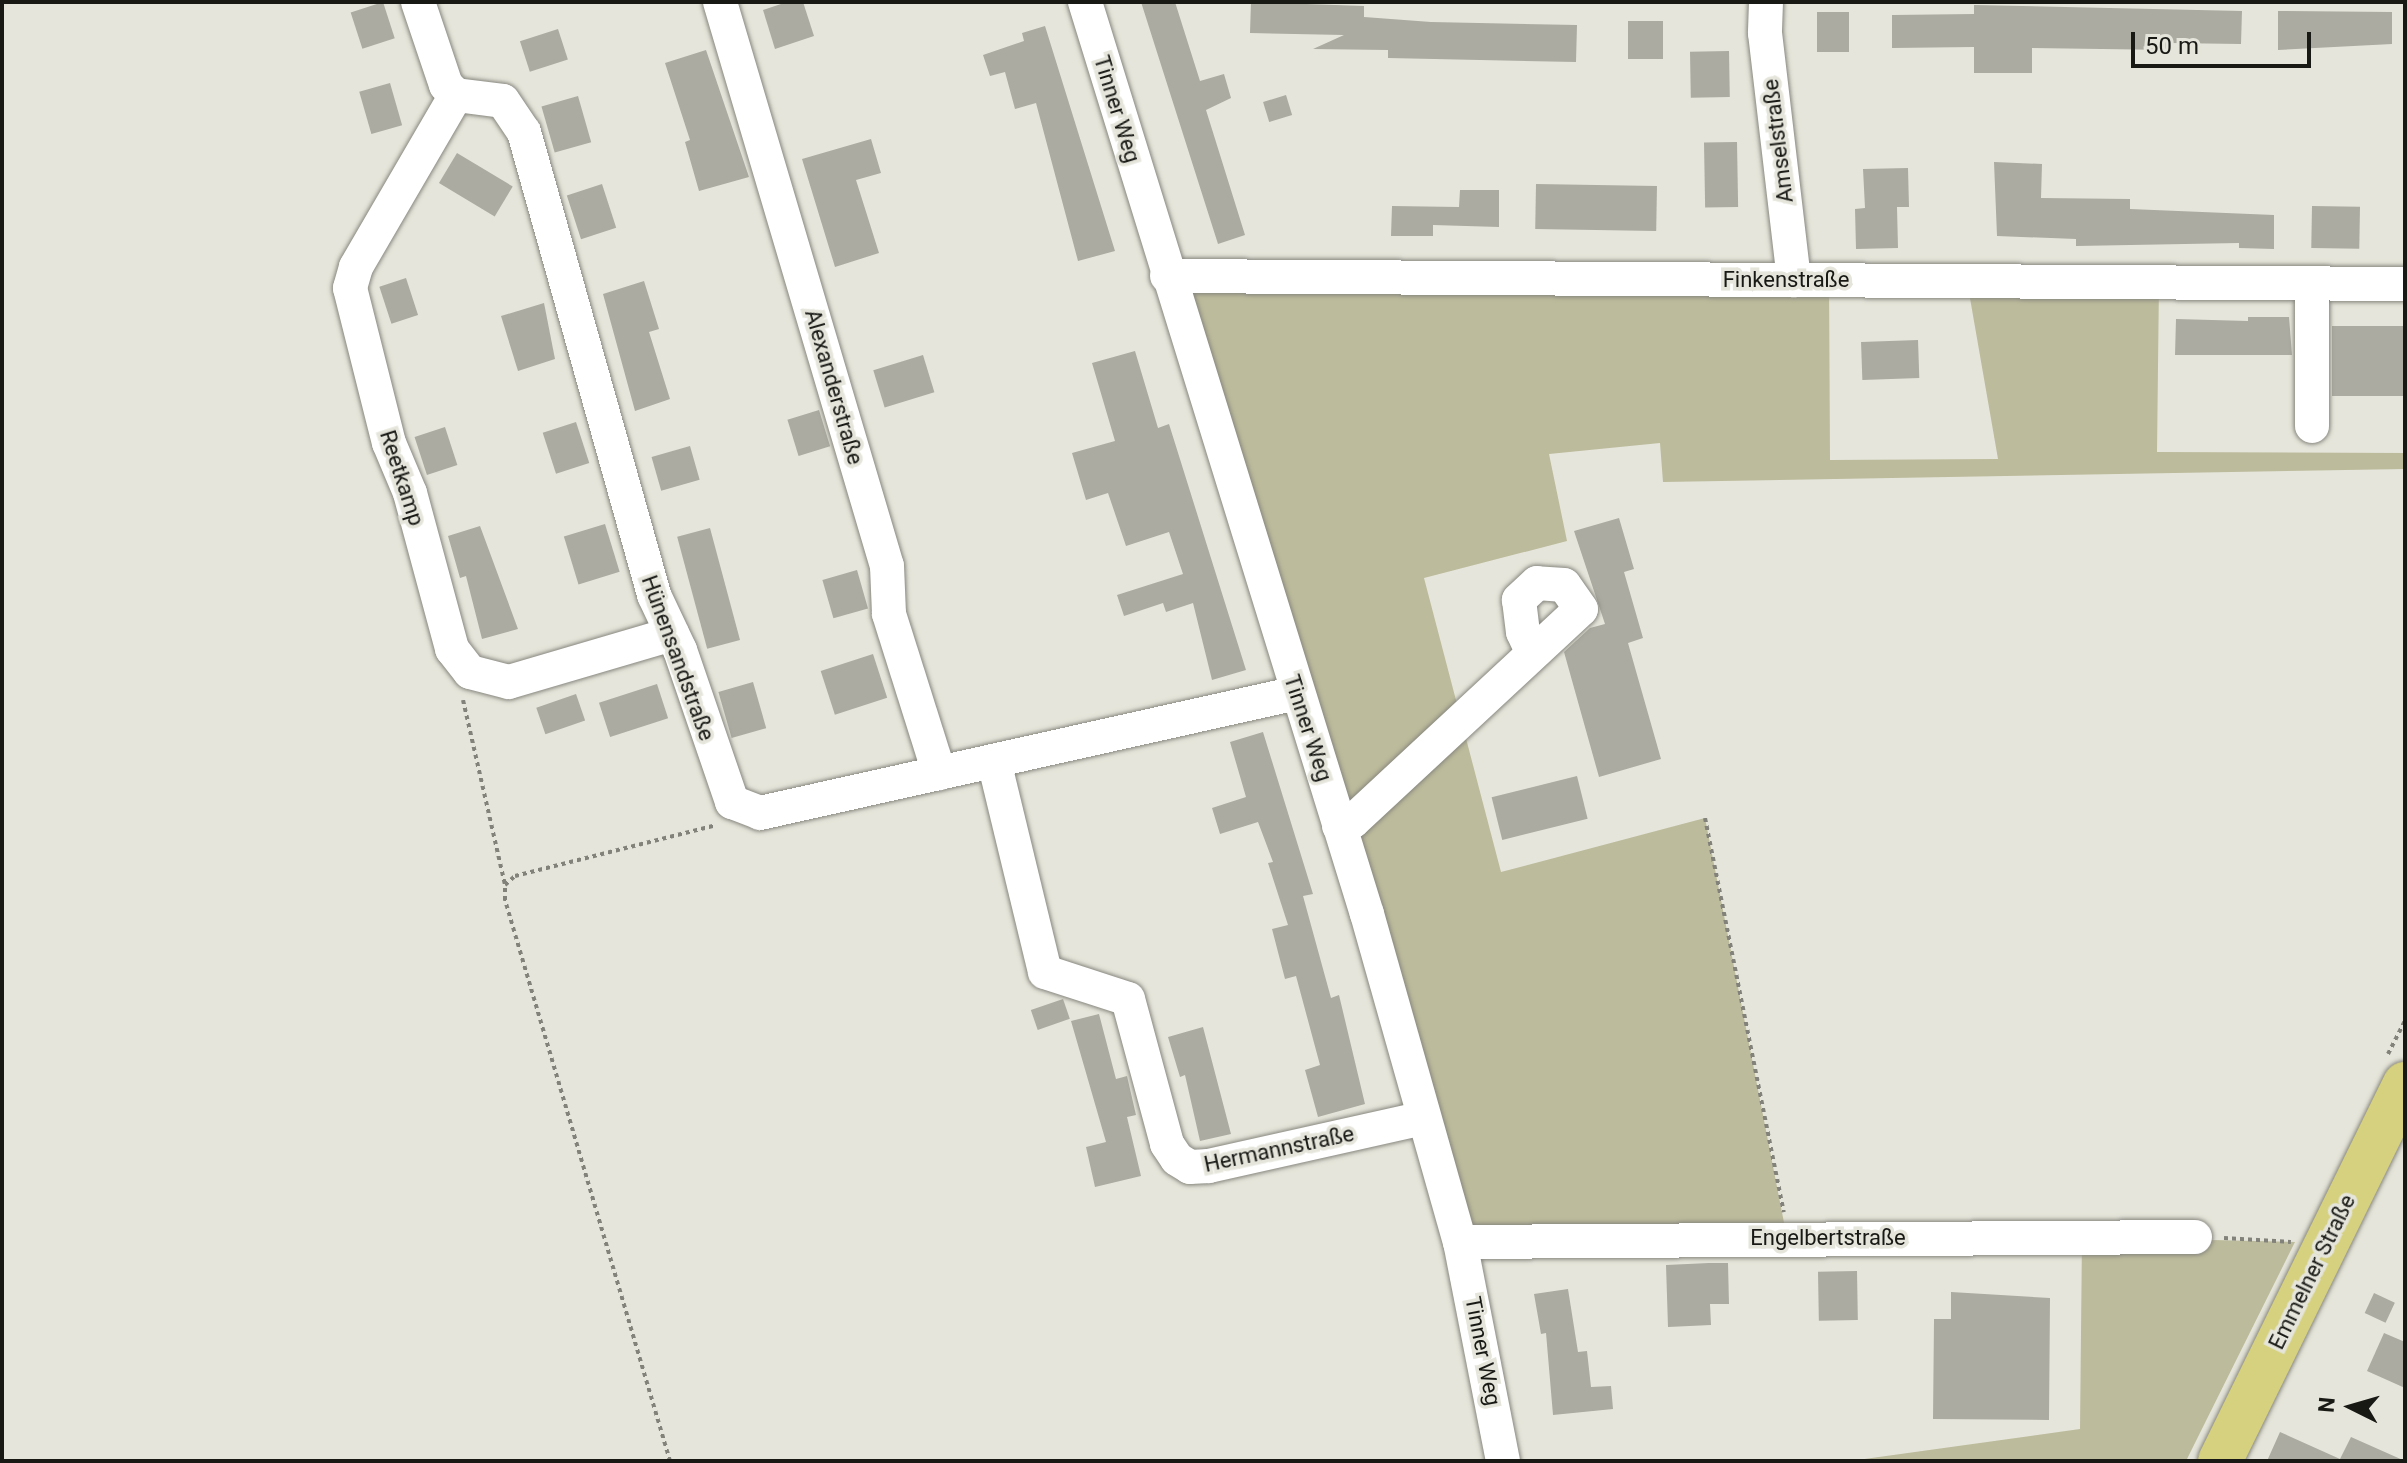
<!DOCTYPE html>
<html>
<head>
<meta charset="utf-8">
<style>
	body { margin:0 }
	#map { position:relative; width:2407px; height:1463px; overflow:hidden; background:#e5e5db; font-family:Roboto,sans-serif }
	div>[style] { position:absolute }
	.green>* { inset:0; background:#bcbb9c }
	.building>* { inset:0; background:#ababa2; transform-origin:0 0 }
	.path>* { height:4px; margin-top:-2px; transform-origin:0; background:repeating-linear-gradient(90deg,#82827b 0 4px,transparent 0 8px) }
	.roads { filter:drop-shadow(0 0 2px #88877f) drop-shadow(0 0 2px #88877f) }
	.minor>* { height:34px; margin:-17px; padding:0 17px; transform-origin:17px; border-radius:17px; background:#fff }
	.major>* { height:44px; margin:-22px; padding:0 22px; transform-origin:22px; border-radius:22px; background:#d6d17f }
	span { translate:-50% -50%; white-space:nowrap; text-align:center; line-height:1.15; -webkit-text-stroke:7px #e5e5db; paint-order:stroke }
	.street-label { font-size:22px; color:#181815 }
	.frame { position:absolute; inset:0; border:4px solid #181815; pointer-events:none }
	.north { position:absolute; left:2311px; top:1367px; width:80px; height:80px; -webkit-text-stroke:6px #e5e5db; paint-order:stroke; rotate:275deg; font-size:22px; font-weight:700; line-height:32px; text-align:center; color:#181815 }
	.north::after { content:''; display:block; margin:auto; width:28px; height:36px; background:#181815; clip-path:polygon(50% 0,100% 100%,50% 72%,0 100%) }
	.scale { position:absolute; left:2131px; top:32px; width:180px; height:36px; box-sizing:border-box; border:4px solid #181815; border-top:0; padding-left:10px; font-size:24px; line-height:28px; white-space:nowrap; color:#181815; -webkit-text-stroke:6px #e5e5db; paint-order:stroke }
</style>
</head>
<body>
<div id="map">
	<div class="green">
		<i style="clip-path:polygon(1182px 276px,1829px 280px,1830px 460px,1998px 459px,1967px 281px,2159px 282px,2157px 452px,2405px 453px,2405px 469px,1663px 482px,1660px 443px,1549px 454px,1567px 541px,1424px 578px,1501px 872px,1705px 818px,1787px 1238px,1481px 1240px,1461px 1204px)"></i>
		<i style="clip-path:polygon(2082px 1237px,2295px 1242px,2186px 1461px,1850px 1461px,2080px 1429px)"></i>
	</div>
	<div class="building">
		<i style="left:383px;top:2px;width:38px;height:34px;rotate:72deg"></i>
		<i style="clip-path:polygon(787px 2px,803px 2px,814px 36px,775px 49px,763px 10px)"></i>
		<i style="clip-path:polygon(1141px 2px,1175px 2px,1200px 81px,1224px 74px,1231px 98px,1206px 110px,1245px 235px,1218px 244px)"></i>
		<i style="clip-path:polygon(1251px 2px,1364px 6px,1364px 17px,1431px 22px,1577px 25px,1576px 62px,1388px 58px,1388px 50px,1313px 49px,1344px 35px,1250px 33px)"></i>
		<i style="clip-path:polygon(1974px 5px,2242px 11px,2241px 44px,2171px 43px,2171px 50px,2032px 48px,2032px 73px,1974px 73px,1974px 47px,1892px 48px,1892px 15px,1974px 14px)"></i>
		<i style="clip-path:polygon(2278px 11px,2392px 12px,2392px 44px,2278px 50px)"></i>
		<i style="left:1817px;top:12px;width:32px;height:40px"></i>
		<i style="left:1628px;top:21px;width:35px;height:38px"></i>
		<i style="clip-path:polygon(1045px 26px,1115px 251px,1078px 261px,1036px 103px,1015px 109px,1005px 72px,990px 76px,983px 55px,1024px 41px,1022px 33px)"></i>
		<i style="left:558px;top:29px;width:32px;height:40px;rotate:72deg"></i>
		<i style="clip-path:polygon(706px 50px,749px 177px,699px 191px,685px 142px,690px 140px,665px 63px)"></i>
		<i style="left:1729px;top:51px;width:46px;height:39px;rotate:89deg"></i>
		<i style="left:390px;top:83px;width:44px;height:32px;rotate:74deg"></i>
		<i style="left:1286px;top:95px;width:21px;height:24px;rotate:73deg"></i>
		<i style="left:578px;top:96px;width:48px;height:38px;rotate:74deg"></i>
		<i style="clip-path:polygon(871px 139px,881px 173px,856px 180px,879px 253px,835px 267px,802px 159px)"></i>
		<i style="left:1737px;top:142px;width:65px;height:33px;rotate:89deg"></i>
		<i style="left:457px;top:153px;width:65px;height:35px;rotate:31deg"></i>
		<i style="clip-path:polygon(1994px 162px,2042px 164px,2041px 198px,2130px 199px,2130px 209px,2274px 215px,2274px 249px,2239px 248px,2239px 243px,2076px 246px,2076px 239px,1997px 236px)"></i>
		<i style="clip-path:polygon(1908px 168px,1909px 207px,1897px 207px,1898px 248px,1856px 249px,1855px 209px,1865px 208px,1863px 169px)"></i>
		<i style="left:602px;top:184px;width:46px;height:37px;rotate:72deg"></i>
		<i style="left:1536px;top:184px;width:121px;height:45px;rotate:1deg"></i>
		<i style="clip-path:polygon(1460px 190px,1499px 190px,1499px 227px,1433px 225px,1433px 236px,1391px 236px,1392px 206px,1459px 207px)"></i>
		<i style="left:2312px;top:206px;width:48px;height:42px;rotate:1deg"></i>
		<i style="left:406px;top:278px;width:39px;height:28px;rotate:72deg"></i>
		<i style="clip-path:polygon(644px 281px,659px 329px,649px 332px,670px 399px,635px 411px,603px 294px)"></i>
		<i style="clip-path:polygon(544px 303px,555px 359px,518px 371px,501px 316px)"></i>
		<i style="clip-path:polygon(2248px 317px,2289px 317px,2292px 355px,2175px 355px,2176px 319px,2248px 321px)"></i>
		<i style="left:2332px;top:326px;width:73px;height:70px"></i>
		<i style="left:1918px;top:340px;width:38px;height:57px;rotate:88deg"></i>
		<i style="clip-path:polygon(1135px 351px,1158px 428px,1169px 424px,1246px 670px,1212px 680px,1193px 603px,1166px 612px,1163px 603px,1124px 616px,1117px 595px,1183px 574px,1169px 532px,1126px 546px,1108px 493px,1086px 500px,1072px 453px,1115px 441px,1092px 363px)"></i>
		<i style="left:923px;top:355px;width:39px;height:52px;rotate:73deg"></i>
		<i style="left:819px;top:410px;width:38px;height:33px;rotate:73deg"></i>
		<i style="left:576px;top:422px;width:43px;height:35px;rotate:72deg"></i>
		<i style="left:445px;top:427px;width:40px;height:32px;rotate:72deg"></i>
		<i style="left:690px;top:446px;width:35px;height:40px;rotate:74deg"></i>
		<i style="clip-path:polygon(1619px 518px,1634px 569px,1624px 572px,1643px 638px,1628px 643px,1661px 759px,1599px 777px,1564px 652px,1590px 628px,1605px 624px,1574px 531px)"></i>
		<i style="left:605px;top:524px;width:50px;height:43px;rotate:73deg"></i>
		<i style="clip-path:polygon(480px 526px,518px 629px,482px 639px,466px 576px,460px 578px,448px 536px)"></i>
		<i style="left:710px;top:528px;width:116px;height:34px;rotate:75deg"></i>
		<i style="left:857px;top:570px;width:40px;height:36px;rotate:74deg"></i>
		<i style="left:873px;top:654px;width:46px;height:55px;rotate:72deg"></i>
		<i style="left:753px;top:682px;width:48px;height:36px;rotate:74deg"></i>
		<i style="left:657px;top:684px;width:36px;height:61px;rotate:72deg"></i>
		<i style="left:576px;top:694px;width:28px;height:42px;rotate:71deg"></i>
		<i style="clip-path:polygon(1263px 732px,1313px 894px,1303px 896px,1331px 998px,1339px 995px,1365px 1104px,1318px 1117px,1305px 1070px,1320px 1065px,1296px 976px,1285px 979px,1272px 929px,1288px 925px,1268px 863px,1273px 862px,1258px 822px,1220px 834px,1212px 808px,1246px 797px,1230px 742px)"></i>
		<i style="left:1577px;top:776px;width:44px;height:88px;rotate:76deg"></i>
		<i style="left:1063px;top:999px;width:21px;height:34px;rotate:71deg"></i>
		<i style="clip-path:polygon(1099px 1014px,1116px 1079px,1127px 1076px,1136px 1115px,1127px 1117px,1141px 1176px,1095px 1187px,1086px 1147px,1106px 1142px,1071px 1021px)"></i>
		<i style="clip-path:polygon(1203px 1027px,1231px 1134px,1200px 1141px,1185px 1075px,1180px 1077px,1168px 1037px)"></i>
		<i style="clip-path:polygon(1709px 1263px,1728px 1263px,1729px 1304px,1710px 1304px,1711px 1325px,1668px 1327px,1666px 1265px)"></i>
		<i style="left:1857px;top:1271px;width:49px;height:39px;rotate:89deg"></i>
		<i style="clip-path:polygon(1568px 1289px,1578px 1352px,1587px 1351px,1591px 1387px,1611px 1386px,1613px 1409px,1553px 1415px,1546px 1333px,1541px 1334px,1534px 1294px)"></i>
		<i style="clip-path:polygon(1951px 1292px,2050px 1298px,2049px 1420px,1933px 1419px,1934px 1319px,1951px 1319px)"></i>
		<i style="left:2374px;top:1293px;width:23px;height:22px;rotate:25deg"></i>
		<i style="clip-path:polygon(2384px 1333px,2405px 1342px,2405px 1388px,2367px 1371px)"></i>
		<i style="clip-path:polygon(2280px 1432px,2340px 1459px,2351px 1437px,2405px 1461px,2267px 1461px)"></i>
	</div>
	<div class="path">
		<i style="left:463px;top:700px;width:190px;rotate:77.2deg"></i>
		<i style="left:1705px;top:818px;width:402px;rotate:78.7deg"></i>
		<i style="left:2388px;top:1054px;width:37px;rotate:-63deg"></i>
		<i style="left:2224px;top:1238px;width:67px;rotate:3.4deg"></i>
		<i style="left:670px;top:1461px;width:585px;rotate:-106.39deg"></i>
		<i style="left:505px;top:900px;width:15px;rotate:-90deg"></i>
		<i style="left:505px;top:885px;width:13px;rotate:-42deg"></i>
		<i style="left:515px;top:876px;width:207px;rotate:-14.2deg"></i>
	</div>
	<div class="roads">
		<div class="minor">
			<i style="left:418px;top:2px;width:88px;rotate:71.4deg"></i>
			<i style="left:446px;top:85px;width:14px;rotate:45deg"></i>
			<i style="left:456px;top:95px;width:47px;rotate:7.3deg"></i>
			<i style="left:503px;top:101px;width:37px;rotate:56deg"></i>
			<i style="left:524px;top:132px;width:481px;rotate:74.3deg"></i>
			<i style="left:654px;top:595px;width:61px;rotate:64.7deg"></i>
			<i style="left:680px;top:650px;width:161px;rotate:71.1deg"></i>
			<i style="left:732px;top:802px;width:30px;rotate:21deg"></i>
			<i style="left:760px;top:813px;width:550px;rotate:-12.6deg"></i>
			<i style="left:720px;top:2px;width:588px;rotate:73.51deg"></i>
			<i style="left:887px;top:566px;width:48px;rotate:87.6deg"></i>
			<i style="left:889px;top:614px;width:167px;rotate:72.5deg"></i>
			<i style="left:1085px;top:2px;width:955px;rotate:72.82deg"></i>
			<i style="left:1367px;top:914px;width:341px;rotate:74.2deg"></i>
			<i style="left:1460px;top:1242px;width:223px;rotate:78.9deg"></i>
			<i style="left:1766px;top:2px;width:31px;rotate:92deg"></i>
			<i style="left:1765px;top:33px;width:249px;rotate:83.3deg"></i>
			<i style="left:456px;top:95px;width:199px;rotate:120.2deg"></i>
			<i style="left:356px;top:267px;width:22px;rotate:106deg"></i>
			<i style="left:350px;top:288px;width:160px;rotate:75.9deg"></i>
			<i style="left:389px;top:443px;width:54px;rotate:67.2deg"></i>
			<i style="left:410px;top:493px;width:162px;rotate:74.9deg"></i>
			<i style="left:452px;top:649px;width:29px;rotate:52deg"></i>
			<i style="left:470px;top:672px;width:40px;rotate:14.4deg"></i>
			<i style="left:509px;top:682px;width:170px;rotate:-16.4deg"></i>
			<i style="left:1167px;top:276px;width:1238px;rotate:0.37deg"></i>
			<i style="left:2312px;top:284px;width:142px;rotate:90deg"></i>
			<i style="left:994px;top:761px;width:217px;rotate:76.4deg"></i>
			<i style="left:1045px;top:972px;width:87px;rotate:18deg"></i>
			<i style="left:1128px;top:999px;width:150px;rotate:74.9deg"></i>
			<i style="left:1167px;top:1144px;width:18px;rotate:56deg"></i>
			<i style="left:1177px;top:1159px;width:15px;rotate:32deg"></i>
			<i style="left:1190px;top:1167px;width:19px;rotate:-3deg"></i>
			<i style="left:1209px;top:1166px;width:219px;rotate:-12.6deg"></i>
			<i style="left:1339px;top:826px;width:15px;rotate:-20deg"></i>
			<i style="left:1353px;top:821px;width:311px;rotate:-42.9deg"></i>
			<i style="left:1581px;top:609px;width:29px;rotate:-125deg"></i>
			<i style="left:1564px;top:585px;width:27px;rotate:-176deg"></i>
			<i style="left:1537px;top:583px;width:25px;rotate:137deg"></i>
			<i style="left:1519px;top:600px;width:32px;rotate:83deg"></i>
			<i style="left:1523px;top:632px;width:23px;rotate:65deg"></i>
			<i style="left:1460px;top:1242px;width:735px;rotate:-0.39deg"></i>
		</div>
		<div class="major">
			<i style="left:2220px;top:1461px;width:420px;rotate:-63.9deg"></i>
		</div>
	</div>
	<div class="street-label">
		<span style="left:1117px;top:109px;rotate:73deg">Tinner Weg</span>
		<span style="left:1778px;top:141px;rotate:-97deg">Amselstraße</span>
		<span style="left:1786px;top:280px">Finkenstraße</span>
		<span style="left:834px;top:387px;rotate:74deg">Alexanderstraße</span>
		<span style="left:402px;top:478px;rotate:72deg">Reetkamp</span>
		<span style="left:678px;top:658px;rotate:70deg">Hünensandstraße</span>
		<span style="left:1308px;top:728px;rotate:72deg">Tinner Weg</span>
		<span style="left:1279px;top:1149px;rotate:-12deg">Hermannstraße</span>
		<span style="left:1828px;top:1238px">Engelbertstraße</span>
		<span style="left:2312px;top:1272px;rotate:-64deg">Emmelner Straße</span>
		<span style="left:1483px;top:1351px;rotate:79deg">Tinner Weg</span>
	</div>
	<div class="frame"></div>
	<div class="north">N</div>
	<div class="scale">50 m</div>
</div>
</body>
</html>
